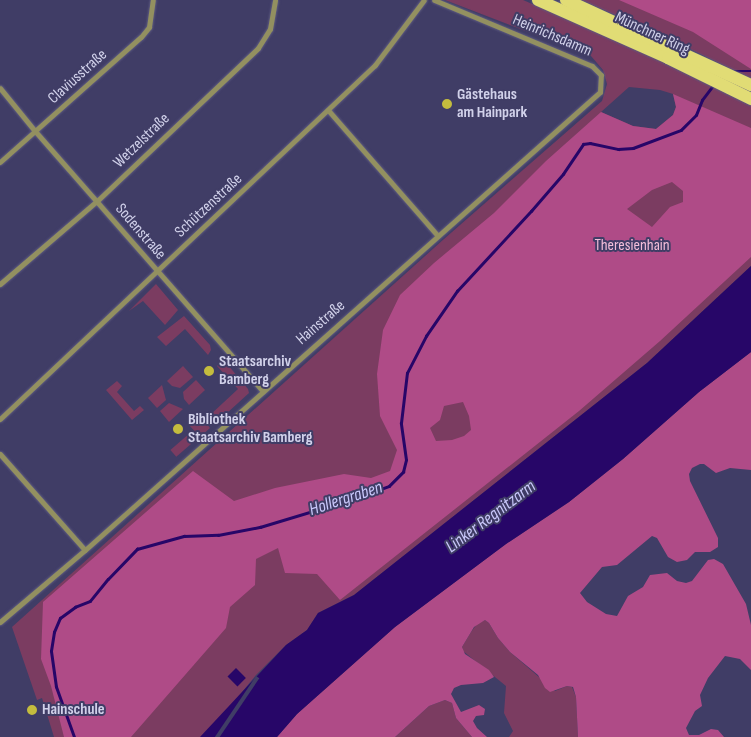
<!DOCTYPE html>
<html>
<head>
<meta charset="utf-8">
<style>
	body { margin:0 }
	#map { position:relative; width:751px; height:737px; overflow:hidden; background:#403d66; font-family:"Sofia Sans Condensed",sans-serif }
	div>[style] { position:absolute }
	.green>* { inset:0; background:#7b3c61; transform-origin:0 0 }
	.forest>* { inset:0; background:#af4b87 }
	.water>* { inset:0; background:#270668; transform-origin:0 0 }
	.pier>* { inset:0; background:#403d66; transform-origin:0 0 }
	.stream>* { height:2.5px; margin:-1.25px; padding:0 1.25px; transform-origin:1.25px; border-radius:1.25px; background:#270668 }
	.roads { filter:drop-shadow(0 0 1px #5d5b80) drop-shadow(0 0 1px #5d5b80) }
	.street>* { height:5px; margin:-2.5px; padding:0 2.5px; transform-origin:2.5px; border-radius:2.5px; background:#939060 }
	.primary>* { height:12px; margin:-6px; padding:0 6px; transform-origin:6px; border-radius:6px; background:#e1dc75 }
	.dots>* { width:14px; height:14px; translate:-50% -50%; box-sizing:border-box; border:2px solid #403d66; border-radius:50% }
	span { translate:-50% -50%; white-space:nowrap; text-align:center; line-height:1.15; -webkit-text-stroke:4px #403d66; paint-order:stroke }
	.street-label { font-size:16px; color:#d1d1ea }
	.poi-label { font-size:16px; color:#d1d1ea; font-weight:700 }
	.left { translate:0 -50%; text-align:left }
	.park-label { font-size:16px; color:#f3bdd9 }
	.water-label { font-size:18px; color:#c9c8fb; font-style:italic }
</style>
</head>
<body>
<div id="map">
	<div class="green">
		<i style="clip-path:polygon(evenodd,445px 0,523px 0,664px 61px,751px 104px,751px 266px,647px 363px,354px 595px,318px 613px,307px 630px,286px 645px,256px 675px,205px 737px,54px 737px,42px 698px,37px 700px,12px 627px,444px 239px,602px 101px,607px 84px,603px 70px,591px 56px,445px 0,629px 87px,660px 90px,673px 94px,676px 107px,673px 115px,656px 129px,633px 126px,601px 112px,629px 87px)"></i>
		<i style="clip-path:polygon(581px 0,751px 0,751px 79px,674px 41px)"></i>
		<i style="clip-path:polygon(156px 284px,178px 310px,165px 325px,143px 301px,129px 311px)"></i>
		<i style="clip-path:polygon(184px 316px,210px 345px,211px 350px,208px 355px,185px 329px,166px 346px,157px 337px)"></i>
		<i style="clip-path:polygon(219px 364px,228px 365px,248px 389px,249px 393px,215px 424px,209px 416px,238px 389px,217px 366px)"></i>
		<i style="clip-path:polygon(183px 366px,193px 377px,180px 388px,172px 386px,167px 381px)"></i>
		<i style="clip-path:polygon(196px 380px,205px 390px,189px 405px,184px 399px,183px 392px)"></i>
		<i style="clip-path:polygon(117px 381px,122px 386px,117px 392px,134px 411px,140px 406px,144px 410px,132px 420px,106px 390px)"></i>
		<i style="clip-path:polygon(162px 385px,166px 400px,157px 408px,148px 398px)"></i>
		<i style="clip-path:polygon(169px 403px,183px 409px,169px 422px,160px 411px)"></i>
		<i style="clip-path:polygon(197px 418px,201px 423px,204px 420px,210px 428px,200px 437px,189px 425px)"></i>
		<i style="left:190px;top:433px;width:9px;height:26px;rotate:49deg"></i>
		<i style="clip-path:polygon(485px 620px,489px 623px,498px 638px,510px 652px,555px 691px,567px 686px,572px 687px,576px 697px,578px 737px,509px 737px,513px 731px,504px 713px,506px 686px,463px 651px,462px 647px,471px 632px,477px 624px)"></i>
		<i style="clip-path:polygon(445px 700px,452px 703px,456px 718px,472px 737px,395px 737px,429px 706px)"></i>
	</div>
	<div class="forest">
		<i style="clip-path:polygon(619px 0,751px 0,751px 69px,693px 32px)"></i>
		<i style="clip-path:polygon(evenodd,673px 94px,751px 128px,751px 257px,660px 341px,579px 411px,340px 600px,317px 574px,285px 573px,278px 548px,256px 559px,255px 585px,230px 607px,226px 628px,131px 737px,64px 737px,51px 686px,41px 659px,43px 602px,193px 471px,234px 501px,275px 488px,344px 474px,371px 478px,390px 471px,397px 450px,380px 416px,377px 374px,383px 330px,400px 295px,434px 263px,494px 213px,546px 161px,601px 112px,633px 126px,656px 129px,673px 115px,676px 107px,673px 94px,672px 182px,683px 191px,683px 202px,670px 207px,652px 227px,627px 209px,652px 190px,672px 182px,673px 94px,463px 402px,469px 416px,471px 430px,464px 436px,452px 440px,436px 441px,430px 428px,440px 420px,444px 406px,463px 402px)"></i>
		<i style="clip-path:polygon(751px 352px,751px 470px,730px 468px,716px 473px,704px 464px,700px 464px,692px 468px,689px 474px,690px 481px,718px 538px,718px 547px,710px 552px,695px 552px,687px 560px,677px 562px,668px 557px,657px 538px,652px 536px,617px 565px,602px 567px,580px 593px,587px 602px,606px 614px,617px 616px,628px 596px,643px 587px,650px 575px,667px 573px,677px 581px,686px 583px,692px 581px,708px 560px,714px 559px,723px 564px,746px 604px,751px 625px,751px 670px,740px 659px,725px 656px,708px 678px,700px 695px,702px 706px,695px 711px,686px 728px,689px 735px,699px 735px,711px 729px,718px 730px,724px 737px,578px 737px,576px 697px,573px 687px,567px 686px,550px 692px,545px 688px,538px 675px,510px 652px,498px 638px,489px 623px,485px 620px,474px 627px,462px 647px,465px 654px,489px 670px,494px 677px,483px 683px,461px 685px,454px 688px,451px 694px,461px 712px,479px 705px,485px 709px,484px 715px,476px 716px,473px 721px,477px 728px,487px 737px,472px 737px,456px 718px,452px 703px,445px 700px,429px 706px,395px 737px,277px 737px,297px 714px,395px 627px,506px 544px,569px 502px,623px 459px,699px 392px)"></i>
	</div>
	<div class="water">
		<i style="clip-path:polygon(751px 266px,751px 352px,699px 392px,623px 459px,569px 502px,506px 544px,395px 627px,297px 714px,277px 737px,200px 737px,286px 645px,307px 630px,318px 613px,354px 595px,647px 363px)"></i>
		<i style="left:236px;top:668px;width:14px;height:12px;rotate:45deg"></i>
	</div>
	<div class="pier">
		<i style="left:256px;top:676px;width:4px;height:83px;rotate:34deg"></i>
	</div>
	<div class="stream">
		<i style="left:733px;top:71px;width:18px"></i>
		<i style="left:74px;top:737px;width:53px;rotate:-109.8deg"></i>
		<i style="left:56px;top:687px;width:36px;rotate:-98deg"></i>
		<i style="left:51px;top:651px;width:19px;rotate:-81deg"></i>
		<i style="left:54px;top:632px;width:15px;rotate:-67deg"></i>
		<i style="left:60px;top:618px;width:19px;rotate:-36deg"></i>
		<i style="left:75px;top:607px;width:16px;rotate:-22deg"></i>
		<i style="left:90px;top:601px;width:28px;rotate:-51deg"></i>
		<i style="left:108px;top:579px;width:42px;rotate:-46deg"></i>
		<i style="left:137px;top:549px;width:49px;rotate:-15.5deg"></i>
		<i style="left:184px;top:536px;width:34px;rotate:-2deg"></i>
		<i style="left:218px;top:535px;width:43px;rotate:-10.8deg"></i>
		<i style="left:260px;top:527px;width:100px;rotate:-16.8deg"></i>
		<i style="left:356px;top:498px;width:35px;rotate:-20deg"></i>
		<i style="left:389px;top:486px;width:20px;rotate:-45deg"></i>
		<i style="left:403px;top:472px;width:12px;rotate:-76deg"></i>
		<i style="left:406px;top:460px;width:37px;rotate:-98deg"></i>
		<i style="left:401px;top:423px;width:50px;rotate:-83.2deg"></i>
		<i style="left:407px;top:373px;width:42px;rotate:-62.8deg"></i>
		<i style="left:426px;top:336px;width:55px;rotate:-55.4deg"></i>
		<i style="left:457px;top:291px;width:109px;rotate:-47.2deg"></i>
		<i style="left:531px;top:211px;width:49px;rotate:-49.1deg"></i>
		<i style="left:563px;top:174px;width:36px;rotate:-56deg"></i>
		<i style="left:583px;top:144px;width:7px;rotate:-8deg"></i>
		<i style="left:590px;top:143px;width:29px;rotate:12deg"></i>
		<i style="left:618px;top:149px;width:15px;rotate:-4deg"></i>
		<i style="left:633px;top:148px;width:51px;rotate:-20.6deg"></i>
		<i style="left:681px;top:130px;width:21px;rotate:-45deg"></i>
		<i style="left:696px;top:115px;width:16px;rotate:-68deg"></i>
		<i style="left:702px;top:100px;width:20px;rotate:-53deg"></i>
	</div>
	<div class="roads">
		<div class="street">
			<i style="left:0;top:88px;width:55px;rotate:50.9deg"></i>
			<i style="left:35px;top:131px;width:346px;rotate:48.8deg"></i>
			<i style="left:328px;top:110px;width:167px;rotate:48.9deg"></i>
			<i style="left:0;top:162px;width:188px;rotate:-41.6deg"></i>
			<i style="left:141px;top:37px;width:13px;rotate:-51deg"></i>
			<i style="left:149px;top:27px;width:27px;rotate:-82deg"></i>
			<i style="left:0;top:284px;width:128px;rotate:-40.6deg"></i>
			<i style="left:97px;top:201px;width:222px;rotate:-43.5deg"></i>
			<i style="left:258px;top:48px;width:22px;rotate:-58deg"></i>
			<i style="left:270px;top:29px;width:29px;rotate:-80deg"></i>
			<i style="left:0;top:419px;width:516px;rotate:-43.35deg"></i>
			<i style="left:375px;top:65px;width:81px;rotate:-53deg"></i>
			<i style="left:0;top:454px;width:128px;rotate:48.5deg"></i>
			<i style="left:0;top:622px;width:111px;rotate:-40.3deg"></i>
			<i style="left:85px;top:550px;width:689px;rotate:-41.65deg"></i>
			<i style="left:600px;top:92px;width:17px;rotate:-87deg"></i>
			<i style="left:601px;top:75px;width:13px;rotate:-135deg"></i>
			<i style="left:592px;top:66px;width:171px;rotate:-157.3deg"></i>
		</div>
		<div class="primary">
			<i style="left:538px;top:0;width:142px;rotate:24deg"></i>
			<i style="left:668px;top:58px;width:93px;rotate:26.3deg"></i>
			<i style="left:566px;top:0;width:204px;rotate:24.7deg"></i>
		</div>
	</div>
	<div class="dots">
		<i style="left:447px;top:104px;background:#c4bc3e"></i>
		<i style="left:209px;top:371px;background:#c4bc3e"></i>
		<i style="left:178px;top:429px;background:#c4bc3e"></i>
		<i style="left:32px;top:710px;background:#c4bc3e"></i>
	</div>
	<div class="street-label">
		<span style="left:652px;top:34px;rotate:25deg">Münchner Ring</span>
		<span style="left:552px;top:36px;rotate:23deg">Heinrichsdamm</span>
		<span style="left:78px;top:77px;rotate:-42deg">Claviusstraße</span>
		<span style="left:142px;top:141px;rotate:-44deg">Wetzelstraße</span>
		<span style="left:209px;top:206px;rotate:-43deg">Schützenstraße</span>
		<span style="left:140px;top:232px;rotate:49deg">Sodenstraße</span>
		<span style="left:321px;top:323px;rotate:-41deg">Hainstraße</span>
	</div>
	<div class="poi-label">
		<span class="left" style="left:457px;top:104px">Gästehaus<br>am Hainpark</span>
		<span class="left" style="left:219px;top:371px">Staatsarchiv<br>Bamberg</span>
		<span class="left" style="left:188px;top:429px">Bibliothek<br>Staatsarchiv Bamberg</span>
		<span class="left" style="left:42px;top:710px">Hainschule</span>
	</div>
	<div class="park-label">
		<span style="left:632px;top:246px">Theresienhain</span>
	</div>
	<div class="water-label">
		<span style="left:346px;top:499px;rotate:-18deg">Hollergraben</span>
		<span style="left:491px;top:517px;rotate:-37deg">Linker Regnitzarm</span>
	</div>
</div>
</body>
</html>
